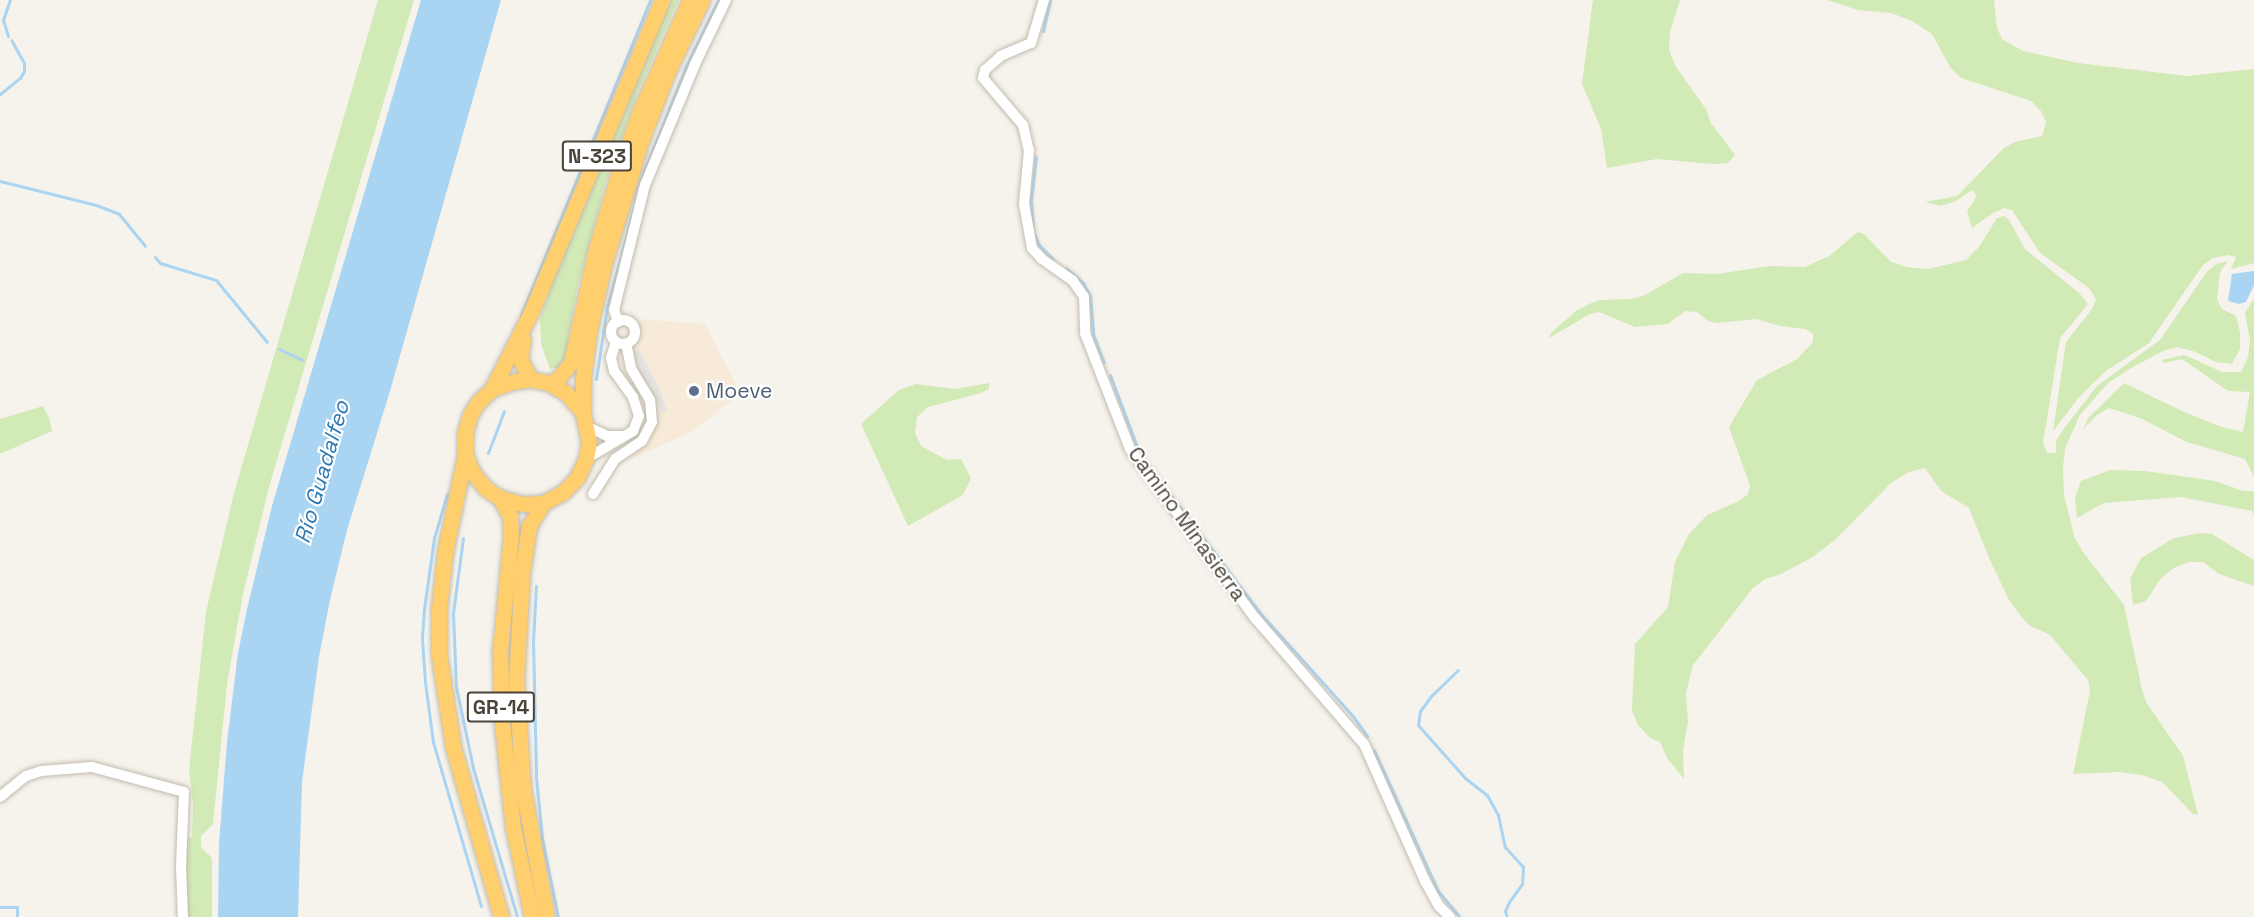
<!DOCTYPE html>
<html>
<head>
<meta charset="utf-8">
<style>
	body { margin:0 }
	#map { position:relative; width:2254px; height:917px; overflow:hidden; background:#f6f3ec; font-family:"Space Grotesk",sans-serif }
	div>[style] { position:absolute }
	.commercial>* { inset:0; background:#f7ead8 }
	.green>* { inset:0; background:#d2eab5 }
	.parking>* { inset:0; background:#e5e3e0 }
	.water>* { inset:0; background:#a9d4f2 }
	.stream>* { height:3px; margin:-1.5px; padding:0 1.5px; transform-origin:1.5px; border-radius:1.5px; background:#a9d4f2 }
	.roads { filter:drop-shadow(0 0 2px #c2bbae) drop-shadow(0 0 2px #c2bbae) }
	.minor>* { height:10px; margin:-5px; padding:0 5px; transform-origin:5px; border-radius:5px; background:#fff }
	.minor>.ring { margin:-5px; padding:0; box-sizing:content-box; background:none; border:10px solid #fff; border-radius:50% }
	.highway>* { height:15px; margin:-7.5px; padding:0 7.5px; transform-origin:7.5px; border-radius:7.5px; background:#ffcf6e }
	.dots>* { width:16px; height:16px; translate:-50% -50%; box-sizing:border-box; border:3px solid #fff; border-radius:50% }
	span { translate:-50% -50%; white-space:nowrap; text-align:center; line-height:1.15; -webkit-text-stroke:4.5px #fff; paint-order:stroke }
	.shield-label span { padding:2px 4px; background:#fff; border:2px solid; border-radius:4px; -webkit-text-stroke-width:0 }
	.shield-label { font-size:20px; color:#4b4439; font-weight:700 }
	.service-label { font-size:21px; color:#4e5e75 }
	.left { translate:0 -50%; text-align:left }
	.street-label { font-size:21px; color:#4b4439 }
	.water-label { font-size:22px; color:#2e7ab2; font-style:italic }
</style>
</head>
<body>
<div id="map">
	<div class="commercial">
		<i style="clip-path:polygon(637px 319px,705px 324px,741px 394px,691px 432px,626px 461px,649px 442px,657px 411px,647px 387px,633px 366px,629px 349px,641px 337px)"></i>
	</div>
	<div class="green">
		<i style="clip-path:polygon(378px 0,414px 0,269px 487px,243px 594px,227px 684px,213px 824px,201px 836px,201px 847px,212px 858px,212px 917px,187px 917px,186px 839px,192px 837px,193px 804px,189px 770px,206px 612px,234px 493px)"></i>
		<i style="clip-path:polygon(671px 0,679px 0,636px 97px,605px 185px,577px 290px,565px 358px,559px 368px,550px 369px,541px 344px,540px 319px,553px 281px)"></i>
		<i style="clip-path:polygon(1593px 0,1680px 0,1670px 32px,1669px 50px,1676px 67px,1706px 109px,1711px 123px,1735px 155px,1728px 163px,1712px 164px,1657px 159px,1607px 168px,1601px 129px,1582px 84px)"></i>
		<i style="clip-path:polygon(1827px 0,1994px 0,1997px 28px,2002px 39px,2023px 51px,2078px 63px,2187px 76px,2254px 69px,2254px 263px,2231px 269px,2236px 257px,2228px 255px,2213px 258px,2203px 265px,2149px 343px,2106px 371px,2080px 396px,2053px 431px,2066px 342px,2092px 309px,2096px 299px,2089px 288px,2040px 253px,2012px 210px,2004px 208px,1993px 213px,1972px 228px,1967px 211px,1977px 196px,1972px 190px,1956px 201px,1941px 206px,1925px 202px,1957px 196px,2004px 148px,2015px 142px,2042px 136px,2046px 122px,2041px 111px,2031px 101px,1961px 78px,1950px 67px,1932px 34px,1912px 21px,1891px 13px,1858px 10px)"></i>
		<i style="clip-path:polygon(2004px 216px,2009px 220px,2025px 249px,2080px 294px,2088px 304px,2060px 338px,2043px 443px,2047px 453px,2056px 453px,2056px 441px,2062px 431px,2097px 386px,2160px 340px,2206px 273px,2216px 264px,2228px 261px,2220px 272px,2217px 299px,2222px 309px,2236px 316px,2240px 332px,2240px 349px,2232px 364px,2216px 362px,2193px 351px,2177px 347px,2163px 351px,2133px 367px,2108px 383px,2080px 415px,2065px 448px,2063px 467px,2064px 495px,2074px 536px,2083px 552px,2124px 605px,2142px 690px,2146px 702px,2183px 756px,2198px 815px,2193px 814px,2162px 782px,2142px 775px,2119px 772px,2073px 774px,2090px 691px,2088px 680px,2050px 635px,2029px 625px,2021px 616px,2009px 600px,1990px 560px,1969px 508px,1941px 491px,1925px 468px,1909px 472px,1891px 483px,1836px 539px,1811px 558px,1779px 575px,1765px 579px,1753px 588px,1693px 665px,1686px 693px,1688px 721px,1683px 751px,1684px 779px,1667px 758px,1660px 742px,1650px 738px,1638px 725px,1632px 711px,1635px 644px,1668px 607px,1675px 562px,1689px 534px,1707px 515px,1737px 502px,1748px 494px,1750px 486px,1729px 427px,1757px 380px,1797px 359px,1813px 342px,1813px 334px,1805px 329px,1780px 326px,1756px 319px,1717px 323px,1708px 321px,1697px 312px,1685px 311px,1668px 324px,1635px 327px,1599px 312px,1590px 314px,1549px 338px,1551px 333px,1577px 310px,1589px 304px,1600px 300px,1631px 299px,1645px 295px,1683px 273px,1717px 274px,1770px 266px,1805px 267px,1829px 256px,1858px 232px,1864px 234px,1891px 262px,1907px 267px,1928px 269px,1966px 260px,1979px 247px,1997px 218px)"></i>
		<i style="clip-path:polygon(2254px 298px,2254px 477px,2245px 459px,2187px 442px,2140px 418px,2109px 408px,2097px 415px,2083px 429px,2089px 417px,2124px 383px,2184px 412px,2222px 427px,2243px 432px,2250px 392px,2228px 391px,2182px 359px,2164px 363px,2161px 360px,2185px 355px,2222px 372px,2241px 372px,2248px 357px,2250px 341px,2245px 313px)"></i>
		<i style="clip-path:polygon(989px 383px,989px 389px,981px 393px,928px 407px,917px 417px,915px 433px,921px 446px,947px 460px,961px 459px,971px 478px,963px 495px,908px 526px,861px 424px,899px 390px,916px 384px,955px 389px)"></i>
		<i style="clip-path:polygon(43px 406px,49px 418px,52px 431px,0 454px,0 419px)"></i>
		<i style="clip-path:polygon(2110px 470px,2145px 471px,2215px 481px,2243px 491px,2254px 491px,2254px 515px,2252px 511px,2181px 497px,2104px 503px,2077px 518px,2075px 498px,2081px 481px)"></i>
		<i style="clip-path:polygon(2201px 533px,2212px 534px,2254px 560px,2254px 586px,2219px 574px,2203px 562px,2189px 562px,2174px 568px,2161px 578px,2146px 601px,2133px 605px,2130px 579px,2141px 558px,2174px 538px)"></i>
	</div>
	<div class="parking">
		<i style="clip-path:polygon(639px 349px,660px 390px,667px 412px,661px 414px,653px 394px,638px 369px,633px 352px)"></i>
	</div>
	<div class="water">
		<i style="clip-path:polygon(421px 0,501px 0,390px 391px,347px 530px,330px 600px,319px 657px,302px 782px,298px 917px,218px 917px,219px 844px,227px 742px,238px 653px,247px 609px,272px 506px)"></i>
		<i style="clip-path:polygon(2254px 271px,2254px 285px,2246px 302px,2239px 304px,2228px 301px,2232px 274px)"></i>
	</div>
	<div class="stream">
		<i style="left:1043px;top:31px;width:32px;rotate:-77deg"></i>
		<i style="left:8px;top:36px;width:17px;rotate:-107deg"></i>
		<i style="left:3px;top:20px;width:21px;rotate:-71deg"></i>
		<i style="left:0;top:94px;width:26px;rotate:-39deg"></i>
		<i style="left:20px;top:78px;width:8px;rotate:-60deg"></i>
		<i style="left:24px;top:71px;width:8px;rotate:-90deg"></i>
		<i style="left:24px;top:63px;width:26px;rotate:-119deg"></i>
		<i style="left:0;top:181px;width:99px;rotate:14deg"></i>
		<i style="left:96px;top:205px;width:25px;rotate:21deg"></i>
		<i style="left:119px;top:214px;width:41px;rotate:50.9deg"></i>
		<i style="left:1033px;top:227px;width:26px;rotate:-94deg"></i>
		<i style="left:1031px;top:201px;width:44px;rotate:-83.5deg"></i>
		<i style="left:1034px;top:233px;width:13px;rotate:67deg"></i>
		<i style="left:1039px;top:245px;width:20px;rotate:45deg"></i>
		<i style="left:155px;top:257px;width:8px;rotate:50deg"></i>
		<i style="left:160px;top:263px;width:59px;rotate:16.9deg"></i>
		<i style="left:216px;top:280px;width:80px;rotate:50.6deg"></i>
		<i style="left:1066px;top:268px;width:23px;rotate:41deg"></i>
		<i style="left:1083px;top:283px;width:15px;rotate:62deg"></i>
		<i style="left:1090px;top:296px;width:38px;rotate:85deg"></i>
		<i style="left:1093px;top:334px;width:30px;rotate:69deg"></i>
		<i style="left:521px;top:315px;width:340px;rotate:-67.7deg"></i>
		<i style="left:279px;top:349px;width:26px;rotate:25deg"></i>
		<i style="left:1110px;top:375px;width:85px;rotate:69.4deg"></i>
		<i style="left:596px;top:379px;width:73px;rotate:-81.3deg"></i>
		<i style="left:607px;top:307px;width:141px;rotate:-74.8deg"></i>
		<i style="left:644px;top:171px;width:113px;rotate:-68.2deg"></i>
		<i style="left:686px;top:66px;width:73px;rotate:-64.1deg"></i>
		<i style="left:602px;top:440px;width:3px;rotate:72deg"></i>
		<i style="left:488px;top:453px;width:45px;rotate:-69.1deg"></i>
		<i style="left:1166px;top:489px;width:156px;rotate:52.8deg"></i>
		<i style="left:1260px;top:613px;width:137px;rotate:48deg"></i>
		<i style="left:1352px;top:715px;width:26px;rotate:54deg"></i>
		<i style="left:447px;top:494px;width:46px;rotate:106.5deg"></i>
		<i style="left:434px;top:538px;width:72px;rotate:98deg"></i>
		<i style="left:424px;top:609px;width:30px;rotate:94deg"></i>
		<i style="left:422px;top:639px;width:43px;rotate:86deg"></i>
		<i style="left:425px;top:682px;width:61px;rotate:82.4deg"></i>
		<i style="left:433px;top:742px;width:171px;rotate:73.7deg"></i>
		<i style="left:463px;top:538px;width:76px;rotate:97.6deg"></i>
		<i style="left:453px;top:613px;width:74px;rotate:87.7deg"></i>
		<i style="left:456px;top:687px;width:83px;rotate:78.1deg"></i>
		<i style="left:473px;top:768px;width:155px;rotate:73.5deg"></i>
		<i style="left:536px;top:586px;width:55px;rotate:93.1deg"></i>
		<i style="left:533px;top:641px;width:136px;rotate:88.7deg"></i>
		<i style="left:536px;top:777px;width:61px;rotate:84.4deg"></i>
		<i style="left:542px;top:838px;width:81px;rotate:78.6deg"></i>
		<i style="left:1458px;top:670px;width:37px;rotate:136deg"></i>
		<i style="left:1431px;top:696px;width:19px;rotate:126deg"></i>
		<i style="left:1420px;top:711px;width:14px;rotate:98deg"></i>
		<i style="left:1418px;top:725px;width:71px;rotate:48.4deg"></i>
		<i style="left:1465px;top:778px;width:28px;rotate:38deg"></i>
		<i style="left:1487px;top:795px;width:23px;rotate:61deg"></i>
		<i style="left:1498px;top:815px;width:33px;rotate:78deg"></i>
		<i style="left:1505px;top:847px;width:27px;rotate:48deg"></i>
		<i style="left:1523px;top:867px;width:17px;rotate:93deg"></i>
		<i style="left:1522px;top:884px;width:22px;rotate:126deg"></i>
		<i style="left:1509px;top:902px;width:10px;rotate:114deg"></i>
		<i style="left:1505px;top:911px;width:6px;rotate:72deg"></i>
		<i style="left:1374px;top:750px;width:155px;rotate:65.6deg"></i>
		<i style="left:1438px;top:891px;width:34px;rotate:50deg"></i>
		<i style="left:0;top:907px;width:17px"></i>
		<i style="left:17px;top:907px;width:10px;rotate:90deg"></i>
	</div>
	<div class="roads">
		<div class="minor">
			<i style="left:1044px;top:0;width:45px;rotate:106.8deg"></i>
			<i style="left:1031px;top:43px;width:33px;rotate:157deg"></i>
			<i style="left:1001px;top:56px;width:21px;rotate:139deg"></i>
			<i style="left:985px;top:70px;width:8px;rotate:104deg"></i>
			<i style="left:983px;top:78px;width:62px;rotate:49.6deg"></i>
			<i style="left:1023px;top:125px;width:26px;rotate:77deg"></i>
			<i style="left:1029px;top:150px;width:54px;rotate:95.3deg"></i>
			<i style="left:1024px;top:204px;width:45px;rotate:79.7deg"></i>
			<i style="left:1032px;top:248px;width:15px;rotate:48deg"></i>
			<i style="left:1042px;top:259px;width:38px;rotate:35deg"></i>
			<i style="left:1073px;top:281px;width:19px;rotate:55deg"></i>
			<i style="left:1084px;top:297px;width:36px;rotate:88deg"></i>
			<i style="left:1085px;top:333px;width:124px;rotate:68.8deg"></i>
			<i style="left:1130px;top:449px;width:212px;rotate:53.5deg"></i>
			<i style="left:1256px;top:619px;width:165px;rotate:49.2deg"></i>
			<i style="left:1364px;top:744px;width:150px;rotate:66deg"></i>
			<i style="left:1425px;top:881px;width:29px;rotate:61deg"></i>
			<i style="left:1439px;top:906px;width:16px;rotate:45deg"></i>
			<i class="ring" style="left:611px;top:320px;width:14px;height:14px"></i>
			<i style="left:618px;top:322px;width:13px;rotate:-108deg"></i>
			<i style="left:614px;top:310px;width:129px;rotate:-76.1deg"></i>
			<i style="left:645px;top:185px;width:131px;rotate:-67.5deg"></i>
			<i style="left:695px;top:64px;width:71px;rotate:-64.2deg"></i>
			<i style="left:588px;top:427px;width:21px;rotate:25deg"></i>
			<i style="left:607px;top:436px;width:15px"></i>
			<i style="left:586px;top:459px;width:55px;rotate:-30.8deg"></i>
			<i style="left:633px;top:431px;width:16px;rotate:-68deg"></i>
			<i style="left:639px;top:416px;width:20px;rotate:-108deg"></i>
			<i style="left:633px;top:397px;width:32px;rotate:-126deg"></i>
			<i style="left:614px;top:371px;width:13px;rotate:-103deg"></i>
			<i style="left:611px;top:358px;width:17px;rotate:-73deg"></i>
			<i style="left:593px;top:494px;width:41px;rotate:-57.8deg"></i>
			<i style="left:615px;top:459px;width:32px;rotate:-34deg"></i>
			<i style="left:642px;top:441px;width:21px;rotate:-62deg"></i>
			<i style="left:652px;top:422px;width:22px;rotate:-95deg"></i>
			<i style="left:650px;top:400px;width:37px;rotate:-121deg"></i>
			<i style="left:631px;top:368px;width:25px;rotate:-101deg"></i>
			<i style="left:0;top:797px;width:33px;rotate:-39deg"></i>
			<i style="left:26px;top:776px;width:16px;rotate:-18deg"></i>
			<i style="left:41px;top:771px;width:51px;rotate:-4.5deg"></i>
			<i style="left:92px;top:767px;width:95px;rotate:15.2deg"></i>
			<i style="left:184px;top:792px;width:74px;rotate:92.3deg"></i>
			<i style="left:181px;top:866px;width:51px;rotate:87.8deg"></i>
		</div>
		<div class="highway">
			<i style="left:523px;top:340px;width:19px;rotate:99deg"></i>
			<i style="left:520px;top:359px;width:22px;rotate:63deg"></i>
			<i style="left:549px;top:383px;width:9px;rotate:-21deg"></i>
			<i style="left:557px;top:380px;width:22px;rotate:-51deg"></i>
			<i style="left:571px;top:363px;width:117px;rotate:-77.6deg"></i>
			<i style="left:596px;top:249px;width:91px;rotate:-73.4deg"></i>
			<i style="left:622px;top:162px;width:54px;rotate:-70.6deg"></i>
			<i style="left:640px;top:111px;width:122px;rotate:-65.8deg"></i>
			<i style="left:492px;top:389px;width:86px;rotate:-63.1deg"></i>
			<i style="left:531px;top:312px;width:338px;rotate:-67.2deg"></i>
			<i style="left:583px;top:413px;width:26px;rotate:-130deg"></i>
			<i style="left:566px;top:393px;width:20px;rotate:-150deg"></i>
			<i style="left:549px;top:383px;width:19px;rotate:-168deg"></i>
			<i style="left:530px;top:379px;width:19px;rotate:171deg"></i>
			<i style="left:511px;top:382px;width:20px;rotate:160deg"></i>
			<i style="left:492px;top:389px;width:18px;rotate:137deg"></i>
			<i style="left:479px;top:401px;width:17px;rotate:123deg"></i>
			<i style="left:470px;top:415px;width:19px;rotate:106deg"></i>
			<i style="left:465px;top:433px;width:22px;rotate:90deg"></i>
			<i style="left:465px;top:455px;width:20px;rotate:66deg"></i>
			<i style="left:473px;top:473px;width:19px;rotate:51deg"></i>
			<i style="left:485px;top:488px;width:18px;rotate:34deg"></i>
			<i style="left:500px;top:498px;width:23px;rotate:15deg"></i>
			<i style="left:522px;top:504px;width:21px;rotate:-3deg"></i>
			<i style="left:543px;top:503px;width:21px;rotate:-28deg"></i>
			<i style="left:562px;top:493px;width:21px;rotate:-45deg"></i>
			<i style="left:577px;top:478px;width:21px;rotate:-65deg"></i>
			<i style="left:586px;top:459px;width:17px;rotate:-80deg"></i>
			<i style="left:589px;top:442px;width:30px;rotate:-102deg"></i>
			<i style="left:583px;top:413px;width:35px;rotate:-90deg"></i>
			<i style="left:583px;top:378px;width:47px;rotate:-82.7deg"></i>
			<i style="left:589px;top:331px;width:69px;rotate:-77.4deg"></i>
			<i style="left:604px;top:264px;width:128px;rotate:-73.3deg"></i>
			<i style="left:641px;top:141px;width:75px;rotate:-68.9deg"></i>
			<i style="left:668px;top:71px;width:79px;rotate:-64.4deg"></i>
			<i style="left:465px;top:455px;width:99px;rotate:101.7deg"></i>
			<i style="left:445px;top:552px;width:56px;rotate:96.1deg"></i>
			<i style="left:439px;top:608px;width:47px;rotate:90deg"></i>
			<i style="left:439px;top:655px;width:93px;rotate:81.3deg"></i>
			<i style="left:453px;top:747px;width:177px;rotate:74.2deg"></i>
			<i style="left:500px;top:498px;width:21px;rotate:61deg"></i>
			<i style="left:510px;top:516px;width:19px;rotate:87deg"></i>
			<i style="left:511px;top:535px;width:117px;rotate:95.4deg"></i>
			<i style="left:500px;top:651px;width:72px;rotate:88.4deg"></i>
			<i style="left:502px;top:723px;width:105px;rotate:84deg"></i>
			<i style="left:513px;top:827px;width:92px;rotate:78.1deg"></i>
			<i style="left:543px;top:503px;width:27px;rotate:121deg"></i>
			<i style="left:529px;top:526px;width:48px;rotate:98.5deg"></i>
			<i style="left:522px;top:573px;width:106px;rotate:93.2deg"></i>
			<i style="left:516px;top:679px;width:110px;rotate:86.4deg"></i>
			<i style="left:523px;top:789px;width:130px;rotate:79.4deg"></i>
		</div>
	</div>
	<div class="dots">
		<i style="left:694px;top:391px;background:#5c6f8a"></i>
	</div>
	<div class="shield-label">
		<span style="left:597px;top:156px">N-323</span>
		<span style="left:501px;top:707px">GR-14</span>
	</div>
	<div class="service-label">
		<span class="left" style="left:706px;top:391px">Moeve</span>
	</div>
	<div class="street-label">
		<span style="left:1187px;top:524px;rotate:54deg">Camino Minasierra</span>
	</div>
	<div class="water-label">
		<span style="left:322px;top:472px;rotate:-74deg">Río Guadalfeo</span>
	</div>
</div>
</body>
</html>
